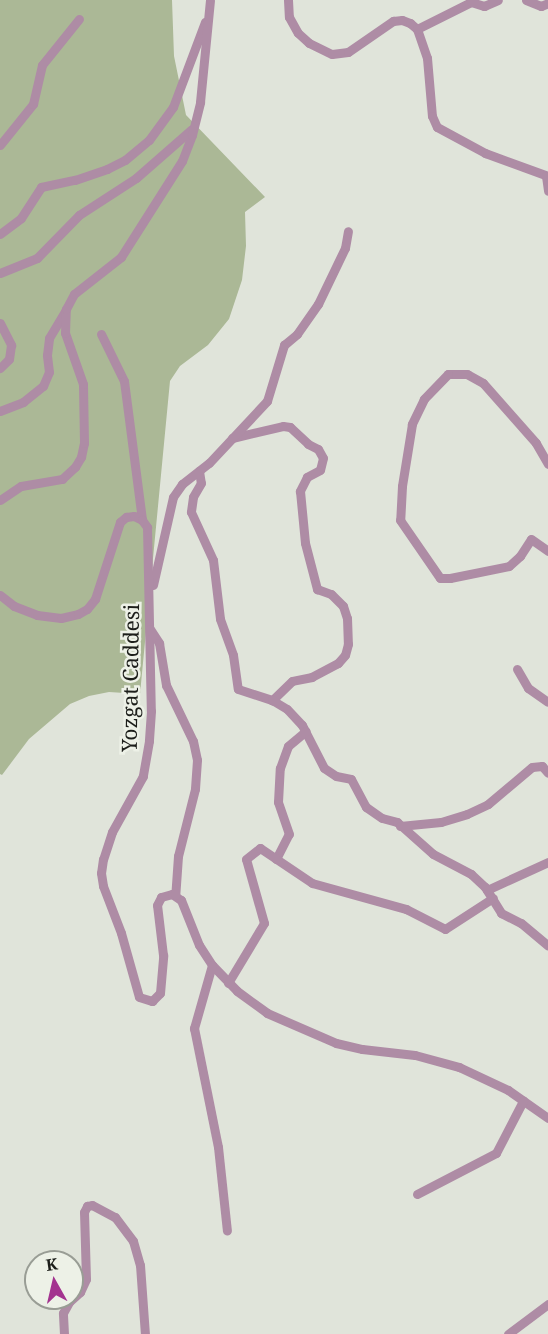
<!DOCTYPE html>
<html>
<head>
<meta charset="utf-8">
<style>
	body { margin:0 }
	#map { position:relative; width:548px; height:1334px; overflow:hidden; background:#e0e4da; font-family:"Noto Serif",serif }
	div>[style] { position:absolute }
	.green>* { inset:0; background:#abb896 }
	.street>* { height:9px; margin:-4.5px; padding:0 4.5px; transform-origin:4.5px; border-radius:4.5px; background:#ae8ca5 }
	span { translate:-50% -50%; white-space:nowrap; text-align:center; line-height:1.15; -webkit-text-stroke:5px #edf1e7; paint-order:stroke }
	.street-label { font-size:21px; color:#1c1e1a }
	.north { position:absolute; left:24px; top:1250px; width:60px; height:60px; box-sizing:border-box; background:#edf1e7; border:2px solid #999d95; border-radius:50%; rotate:352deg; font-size:16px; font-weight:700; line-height:24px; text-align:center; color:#1c1e1a }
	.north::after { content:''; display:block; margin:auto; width:21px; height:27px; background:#a3338f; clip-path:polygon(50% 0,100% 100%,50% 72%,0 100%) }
</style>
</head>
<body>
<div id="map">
	<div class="green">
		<i style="clip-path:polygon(0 0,172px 0,174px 56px,186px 115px,265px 197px,245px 212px,246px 246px,242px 280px,229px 319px,208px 345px,180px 366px,170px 381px,140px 694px,109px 692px,89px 696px,70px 704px,29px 739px,2px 775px,0 774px)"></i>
	</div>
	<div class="street">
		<i style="left:288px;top:0;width:17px;rotate:87deg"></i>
		<i style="left:289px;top:17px;width:18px;rotate:61deg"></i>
		<i style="left:298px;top:33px;width:15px;rotate:42deg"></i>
		<i style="left:309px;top:43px;width:25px;rotate:26deg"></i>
		<i style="left:332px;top:54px;width:16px;rotate:-7deg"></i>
		<i style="left:348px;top:52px;width:55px;rotate:-34.6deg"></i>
		<i style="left:393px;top:21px;width:9px;rotate:-6deg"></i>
		<i style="left:402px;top:20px;width:9px;rotate:21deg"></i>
		<i style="left:410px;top:23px;width:9px;rotate:41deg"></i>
		<i style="left:417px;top:29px;width:31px;rotate:71deg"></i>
		<i style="left:427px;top:58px;width:58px;rotate:85.1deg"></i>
		<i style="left:432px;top:116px;width:12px;rotate:66deg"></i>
		<i style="left:437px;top:127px;width:55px;rotate:28.4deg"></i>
		<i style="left:485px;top:153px;width:67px;rotate:20.1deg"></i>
		<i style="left:526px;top:0;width:16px;rotate:22deg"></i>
		<i style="left:541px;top:6px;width:8px;rotate:-23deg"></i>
		<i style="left:417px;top:29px;width:60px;rotate:-26.6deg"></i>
		<i style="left:471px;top:2px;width:14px;rotate:17deg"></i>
		<i style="left:484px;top:6px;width:15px;rotate:-23deg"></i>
		<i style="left:0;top:145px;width:53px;rotate:-51.2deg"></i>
		<i style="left:33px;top:104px;width:40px;rotate:-77deg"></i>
		<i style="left:42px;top:65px;width:59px;rotate:-51.2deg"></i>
		<i style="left:546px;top:176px;width:15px;rotate:82deg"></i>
		<i style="left:0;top:234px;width:26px;rotate:-37deg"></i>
		<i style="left:21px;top:218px;width:37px;rotate:-57deg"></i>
		<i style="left:41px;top:187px;width:35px;rotate:-12deg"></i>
		<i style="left:75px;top:180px;width:34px;rotate:-19deg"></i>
		<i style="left:107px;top:169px;width:20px;rotate:-27deg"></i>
		<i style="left:125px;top:160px;width:31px;rotate:-40deg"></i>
		<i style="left:149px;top:140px;width:41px;rotate:-54deg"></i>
		<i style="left:173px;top:107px;width:91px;rotate:-69.4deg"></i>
		<i style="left:0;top:273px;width:40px;rotate:-22deg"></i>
		<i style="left:37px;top:258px;width:60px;rotate:-45.7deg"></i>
		<i style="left:79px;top:215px;width:68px;rotate:-33deg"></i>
		<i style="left:136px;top:178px;width:74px;rotate:-41.2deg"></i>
		<i style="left:0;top:323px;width:25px;rotate:63deg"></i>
		<i style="left:11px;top:345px;width:14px;rotate:98deg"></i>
		<i style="left:9px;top:359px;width:13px;rotate:135deg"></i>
		<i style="left:101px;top:334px;width:52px;rotate:63.9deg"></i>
		<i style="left:124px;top:381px;width:140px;rotate:82.6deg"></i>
		<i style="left:0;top:411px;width:25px;rotate:-21deg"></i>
		<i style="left:23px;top:402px;width:26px;rotate:-39deg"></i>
		<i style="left:43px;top:386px;width:15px;rotate:-67deg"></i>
		<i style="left:49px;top:372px;width:17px;rotate:-97deg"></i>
		<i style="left:47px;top:355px;width:17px;rotate:-83deg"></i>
		<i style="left:49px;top:338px;width:31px;rotate:-59deg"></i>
		<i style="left:232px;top:438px;width:52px;rotate:-13.2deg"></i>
		<i style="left:283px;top:426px;width:7px;rotate:8deg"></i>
		<i style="left:290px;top:427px;width:25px;rotate:43deg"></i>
		<i style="left:308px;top:444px;width:11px;rotate:27deg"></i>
		<i style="left:318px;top:449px;width:10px;rotate:61deg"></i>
		<i style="left:323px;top:458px;width:12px;rotate:104deg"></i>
		<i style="left:320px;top:470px;width:15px;rotate:152deg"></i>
		<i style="left:307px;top:477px;width:16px;rotate:117deg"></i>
		<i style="left:300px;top:491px;width:52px;rotate:84.5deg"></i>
		<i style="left:305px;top:543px;width:48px;rotate:75.4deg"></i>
		<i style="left:317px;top:589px;width:15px;rotate:20deg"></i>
		<i style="left:331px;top:594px;width:17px;rotate:45deg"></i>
		<i style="left:343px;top:606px;width:13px;rotate:72deg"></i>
		<i style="left:347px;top:618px;width:26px;rotate:88deg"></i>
		<i style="left:348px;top:644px;width:11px;rotate:105deg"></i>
		<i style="left:345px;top:655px;width:11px;rotate:131deg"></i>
		<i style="left:338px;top:663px;width:30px;rotate:152deg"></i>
		<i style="left:312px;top:677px;width:20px;rotate:169deg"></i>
		<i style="left:292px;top:681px;width:28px;rotate:136deg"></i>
		<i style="left:548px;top:464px;width:24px;rotate:-120deg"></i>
		<i style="left:536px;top:443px;width:80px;rotate:-131.5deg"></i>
		<i style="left:483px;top:383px;width:18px;rotate:-151deg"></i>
		<i style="left:467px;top:374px;width:19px;rotate:180deg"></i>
		<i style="left:448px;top:374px;width:35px;rotate:134deg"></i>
		<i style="left:424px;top:399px;width:28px;rotate:116deg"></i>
		<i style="left:412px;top:424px;width:63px;rotate:99.2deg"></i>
		<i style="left:402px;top:486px;width:34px;rotate:93deg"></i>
		<i style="left:400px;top:520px;width:70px;rotate:55.4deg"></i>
		<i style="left:440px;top:578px;width:10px"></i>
		<i style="left:450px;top:578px;width:60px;rotate:-11.5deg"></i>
		<i style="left:509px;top:566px;width:15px;rotate:-42deg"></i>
		<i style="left:520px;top:556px;width:20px;rotate:-57deg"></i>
		<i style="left:531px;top:539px;width:21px;rotate:35deg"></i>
		<i style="left:199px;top:471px;width:12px;rotate:81deg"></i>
		<i style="left:201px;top:483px;width:16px;rotate:120deg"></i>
		<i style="left:193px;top:497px;width:15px;rotate:98deg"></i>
		<i style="left:191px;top:512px;width:53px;rotate:65.4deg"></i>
		<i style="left:213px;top:560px;width:59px;rotate:83.2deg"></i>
		<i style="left:220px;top:619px;width:38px;rotate:70deg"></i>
		<i style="left:233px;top:655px;width:34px;rotate:82deg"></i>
		<i style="left:238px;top:689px;width:36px;rotate:18deg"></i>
		<i style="left:272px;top:700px;width:17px;rotate:31deg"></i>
		<i style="left:287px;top:709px;width:22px;rotate:47deg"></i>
		<i style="left:302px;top:725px;width:48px;rotate:62.9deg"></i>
		<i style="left:324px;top:768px;width:14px;rotate:34deg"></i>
		<i style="left:336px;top:776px;width:15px;rotate:11deg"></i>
		<i style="left:351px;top:779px;width:32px;rotate:62deg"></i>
		<i style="left:366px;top:807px;width:19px;rotate:35deg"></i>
		<i style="left:382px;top:818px;width:16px;rotate:15deg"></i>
		<i style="left:397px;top:822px;width:48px;rotate:41.6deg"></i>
		<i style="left:433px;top:854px;width:43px;rotate:27.8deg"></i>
		<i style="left:471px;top:874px;width:19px;rotate:43deg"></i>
		<i style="left:485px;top:887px;width:31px;rotate:58deg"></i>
		<i style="left:501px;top:913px;width:22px;rotate:27deg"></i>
		<i style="left:521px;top:923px;width:35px;rotate:40deg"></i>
		<i style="left:0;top:500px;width:25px;rotate:-34deg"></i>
		<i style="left:21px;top:486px;width:42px;rotate:-9.7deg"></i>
		<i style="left:62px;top:479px;width:18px;rotate:-43deg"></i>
		<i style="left:75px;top:467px;width:12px;rotate:-59deg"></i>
		<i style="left:81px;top:457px;width:14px;rotate:-78deg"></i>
		<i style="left:84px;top:443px;width:59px;rotate:-91deg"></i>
		<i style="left:83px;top:384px;width:54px;rotate:-109.4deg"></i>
		<i style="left:65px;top:333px;width:24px;rotate:-88deg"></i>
		<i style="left:66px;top:309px;width:17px;rotate:-62deg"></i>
		<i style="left:74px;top:294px;width:60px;rotate:-38.2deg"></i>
		<i style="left:121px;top:257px;width:114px;rotate:-57.6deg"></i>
		<i style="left:182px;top:161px;width:28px;rotate:-69deg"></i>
		<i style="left:192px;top:135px;width:34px;rotate:-76deg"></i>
		<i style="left:200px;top:102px;width:102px;rotate:-84.4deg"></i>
		<i style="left:153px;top:585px;width:90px;rotate:-77.2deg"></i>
		<i style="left:173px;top:497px;width:16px;rotate:-55deg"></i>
		<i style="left:182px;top:484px;width:34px;rotate:-38deg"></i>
		<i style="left:209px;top:463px;width:85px;rotate:-46.9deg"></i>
		<i style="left:267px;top:401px;width:59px;rotate:-73.1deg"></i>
		<i style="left:284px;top:345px;width:17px;rotate:-40deg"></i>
		<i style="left:297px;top:334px;width:37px;rotate:-55deg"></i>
		<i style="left:318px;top:304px;width:62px;rotate:-64.3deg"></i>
		<i style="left:345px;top:248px;width:17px;rotate:-80deg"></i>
		<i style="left:0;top:595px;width:18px;rotate:38deg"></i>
		<i style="left:14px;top:606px;width:25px;rotate:21deg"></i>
		<i style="left:37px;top:615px;width:24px;rotate:7deg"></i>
		<i style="left:61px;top:618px;width:17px;rotate:-13deg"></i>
		<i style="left:78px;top:614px;width:10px;rotate:-29deg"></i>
		<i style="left:87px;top:609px;width:13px;rotate:-51deg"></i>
		<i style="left:95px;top:599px;width:81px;rotate:-72deg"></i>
		<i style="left:120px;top:522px;width:8px;rotate:-40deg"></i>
		<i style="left:126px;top:517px;width:8px;rotate:-7deg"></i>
		<i style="left:134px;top:516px;width:9px;rotate:27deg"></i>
		<i style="left:142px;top:520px;width:9px;rotate:54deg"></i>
		<i style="left:147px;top:527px;width:184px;rotate:88.8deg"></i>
		<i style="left:151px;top:711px;width:30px;rotate:94deg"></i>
		<i style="left:149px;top:741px;width:36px;rotate:100deg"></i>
		<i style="left:143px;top:776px;width:64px;rotate:119deg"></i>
		<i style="left:112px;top:832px;width:28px;rotate:108deg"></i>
		<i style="left:103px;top:859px;width:14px;rotate:98deg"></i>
		<i style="left:101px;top:873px;width:13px;rotate:81deg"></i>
		<i style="left:103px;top:886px;width:50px;rotate:69deg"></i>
		<i style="left:121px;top:933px;width:66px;rotate:74.3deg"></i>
		<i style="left:139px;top:997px;width:14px;rotate:17deg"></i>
		<i style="left:152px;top:1001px;width:11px;rotate:-45deg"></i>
		<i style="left:160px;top:993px;width:38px;rotate:-85deg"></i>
		<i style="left:163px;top:955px;width:50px;rotate:-96.8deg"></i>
		<i style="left:157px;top:905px;width:9px;rotate:-63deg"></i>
		<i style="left:161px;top:897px;width:11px;rotate:-15deg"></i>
		<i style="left:172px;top:894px;width:11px;rotate:34deg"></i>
		<i style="left:181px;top:900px;width:48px;rotate:68.2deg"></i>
		<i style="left:199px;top:945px;width:24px;rotate:57deg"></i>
		<i style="left:212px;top:965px;width:36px;rotate:46deg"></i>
		<i style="left:237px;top:991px;width:37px;rotate:36deg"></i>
		<i style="left:267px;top:1013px;width:75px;rotate:23.5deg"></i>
		<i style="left:336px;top:1043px;width:27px;rotate:13deg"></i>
		<i style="left:362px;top:1049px;width:53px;rotate:6.5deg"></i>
		<i style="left:415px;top:1055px;width:46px;rotate:15.3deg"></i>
		<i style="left:459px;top:1067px;width:54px;rotate:25.1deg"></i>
		<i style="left:508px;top:1090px;width:49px;rotate:35deg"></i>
		<i style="left:150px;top:629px;width:17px;rotate:57deg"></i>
		<i style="left:159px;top:643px;width:43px;rotate:80.5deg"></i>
		<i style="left:166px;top:685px;width:62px;rotate:64.3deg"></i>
		<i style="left:193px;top:741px;width:19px;rotate:78deg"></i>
		<i style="left:197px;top:760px;width:29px;rotate:94deg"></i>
		<i style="left:195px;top:789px;width:69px;rotate:104.2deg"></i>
		<i style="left:178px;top:856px;width:39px;rotate:94deg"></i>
		<i style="left:517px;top:669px;width:22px;rotate:60deg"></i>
		<i style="left:528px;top:688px;width:24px;rotate:35deg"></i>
		<i style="left:400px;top:826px;width:41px;rotate:-5.6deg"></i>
		<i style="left:441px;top:822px;width:27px;rotate:-17deg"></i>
		<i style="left:467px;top:814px;width:23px;rotate:-25deg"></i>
		<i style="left:488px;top:804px;width:57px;rotate:-40.1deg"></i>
		<i style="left:532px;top:767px;width:10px;rotate:-6deg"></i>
		<i style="left:542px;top:766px;width:9px;rotate:49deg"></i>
		<i style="left:276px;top:859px;width:28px;rotate:-63deg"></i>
		<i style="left:289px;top:834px;width:34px;rotate:-109deg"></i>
		<i style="left:278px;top:802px;width:34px;rotate:-87deg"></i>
		<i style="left:280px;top:768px;width:23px;rotate:-70deg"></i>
		<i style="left:288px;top:746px;width:23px;rotate:-40deg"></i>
		<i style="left:487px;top:890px;width:67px;rotate:-24.7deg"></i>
		<i style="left:212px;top:965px;width:66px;rotate:105.9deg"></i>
		<i style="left:194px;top:1028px;width:121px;rotate:78.6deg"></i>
		<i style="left:218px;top:1147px;width:84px;rotate:83.9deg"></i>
		<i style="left:228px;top:983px;width:70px;rotate:-59deg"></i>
		<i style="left:264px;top:923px;width:66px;rotate:-105.7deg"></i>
		<i style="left:246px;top:859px;width:18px;rotate:-38deg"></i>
		<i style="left:260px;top:848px;width:63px;rotate:33.9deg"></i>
		<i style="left:312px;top:883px;width:98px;rotate:15.5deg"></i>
		<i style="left:406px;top:909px;width:44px;rotate:27.1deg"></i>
		<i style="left:445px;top:929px;width:57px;rotate:-32.9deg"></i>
		<i style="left:417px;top:1194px;width:89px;rotate:-27.4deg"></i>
		<i style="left:496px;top:1153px;width:59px;rotate:-62.6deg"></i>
		<i style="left:64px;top:1334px;width:21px;rotate:-93deg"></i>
		<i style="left:63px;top:1313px;width:13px;rotate:-61deg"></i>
		<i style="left:69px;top:1302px;width:15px;rotate:-42deg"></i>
		<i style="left:80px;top:1292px;width:14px;rotate:-65deg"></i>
		<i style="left:86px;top:1279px;width:67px;rotate:-91.7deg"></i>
		<i style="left:84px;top:1212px;width:7px;rotate:-63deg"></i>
		<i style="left:87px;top:1206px;width:5px;rotate:-11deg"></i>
		<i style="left:92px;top:1205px;width:26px;rotate:28deg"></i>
		<i style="left:115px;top:1217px;width:30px;rotate:53deg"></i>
		<i style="left:133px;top:1241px;width:25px;rotate:74deg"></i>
		<i style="left:140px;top:1265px;width:69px;rotate:85.9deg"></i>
		<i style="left:508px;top:1334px;width:50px;rotate:-36.9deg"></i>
	</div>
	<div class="street-label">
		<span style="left:130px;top:678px;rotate:-89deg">Yozgat Caddesi</span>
	</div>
	<div class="north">K</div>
</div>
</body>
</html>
